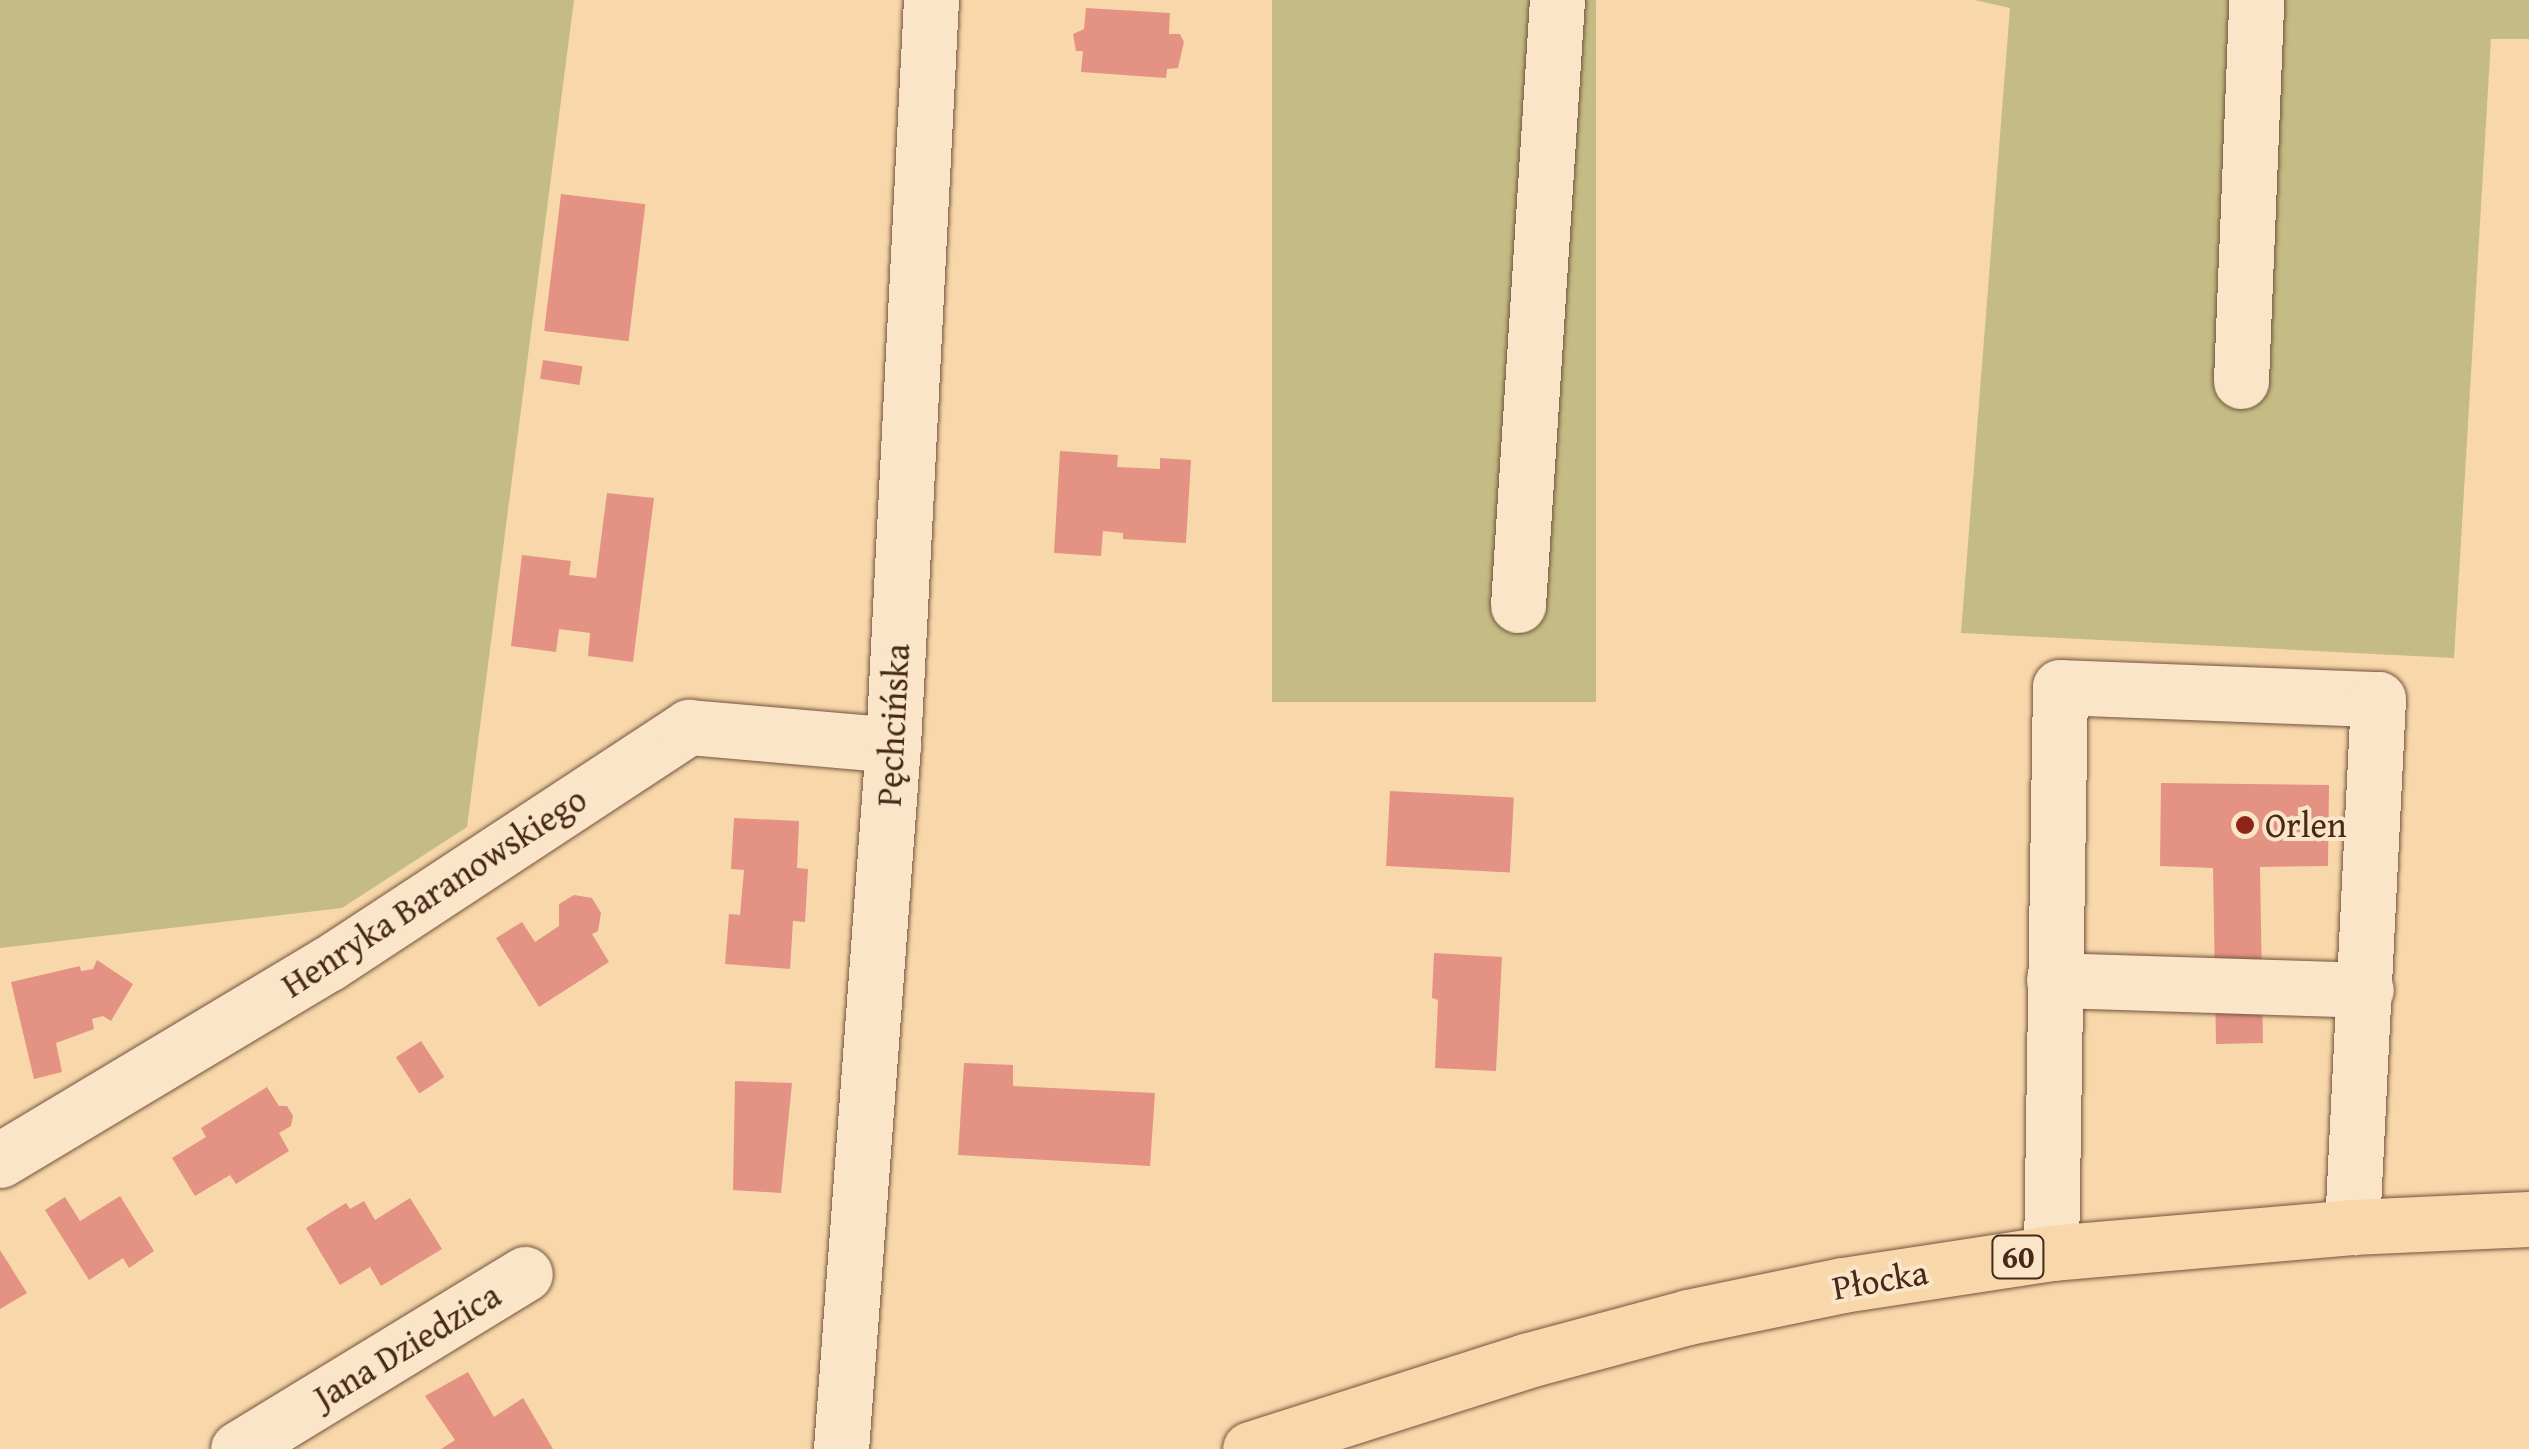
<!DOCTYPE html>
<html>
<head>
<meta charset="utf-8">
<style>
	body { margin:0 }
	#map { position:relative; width:2529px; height:1449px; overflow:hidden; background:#f8d7aa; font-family:"Gentium Book Plus",serif }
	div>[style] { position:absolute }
	.green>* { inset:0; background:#c4bc84; transform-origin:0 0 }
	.building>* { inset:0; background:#e49284; transform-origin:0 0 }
	.roads { filter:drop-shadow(0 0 2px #73543d) drop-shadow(0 0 2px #73543d) }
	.minor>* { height:55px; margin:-27.5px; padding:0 27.5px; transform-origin:27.5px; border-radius:27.5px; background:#fae5c8 }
	.major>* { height:55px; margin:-27.5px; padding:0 27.5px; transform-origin:27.5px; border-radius:27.5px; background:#f8d7aa }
	.dots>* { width:28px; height:28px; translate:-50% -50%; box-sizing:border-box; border:5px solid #fae5c8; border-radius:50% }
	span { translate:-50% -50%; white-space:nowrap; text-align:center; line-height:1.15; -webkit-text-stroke:8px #fae5c8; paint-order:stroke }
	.shield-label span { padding:2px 8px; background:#fae5c8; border:2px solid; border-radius:8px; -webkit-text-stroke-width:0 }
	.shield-label { font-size:32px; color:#472819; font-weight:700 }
	.street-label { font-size:35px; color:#472819 }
	.poi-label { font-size:35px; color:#472819 }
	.left { translate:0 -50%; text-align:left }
</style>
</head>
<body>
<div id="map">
	<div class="green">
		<i style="clip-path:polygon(0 0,574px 0,467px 827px,342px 908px,0 948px)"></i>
		<i style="left:1272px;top:0;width:324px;height:702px"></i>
		<i style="clip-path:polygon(1975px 0,2529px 0,2529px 39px,2491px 39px,2454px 658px,1961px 633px,2010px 8px)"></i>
	</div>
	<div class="building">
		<i style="clip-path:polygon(1086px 8px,1170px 13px,1169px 34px,1180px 34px,1184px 42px,1178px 68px,1167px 69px,1166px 78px,1081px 72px,1083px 51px,1076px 51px,1073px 34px,1084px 29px)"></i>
		<i style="left:561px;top:194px;width:85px;height:138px;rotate:7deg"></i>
		<i style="left:543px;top:360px;width:40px;height:19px;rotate:9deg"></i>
		<i style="clip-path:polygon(1060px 451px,1118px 455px,1117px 467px,1160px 469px,1160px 458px,1191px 460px,1186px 543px,1123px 539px,1123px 533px,1103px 531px,1101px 556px,1054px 553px)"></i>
		<i style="clip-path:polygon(607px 493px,654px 498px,633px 662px,588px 656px,590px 633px,559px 629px,556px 652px,511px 646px,522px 555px,571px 561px,569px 575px,596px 578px)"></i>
		<i style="clip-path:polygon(2161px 783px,2329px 785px,2328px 866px,2260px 867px,2263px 1043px,2216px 1044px,2213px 868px,2160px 866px)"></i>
		<i style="left:1390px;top:791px;width:124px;height:75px;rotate:3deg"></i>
		<i style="clip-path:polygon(734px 818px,799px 821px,797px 868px,808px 869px,805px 922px,793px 921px,790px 969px,725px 964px,729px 914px,740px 915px,744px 870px,731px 869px)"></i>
		<i style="clip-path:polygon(574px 895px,592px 898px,601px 913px,598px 931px,592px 934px,609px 962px,539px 1007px,496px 938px,522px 922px,535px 942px,559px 926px,559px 904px)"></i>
		<i style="clip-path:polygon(1434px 953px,1502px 957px,1496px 1071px,1435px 1068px,1438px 1000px,1432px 998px)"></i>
		<i style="clip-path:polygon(97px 960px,133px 984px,111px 1021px,103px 1016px,92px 1019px,94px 1029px,56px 1043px,62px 1072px,34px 1079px,11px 982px,80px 966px,81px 971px,93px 969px)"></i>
		<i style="left:421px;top:1041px;width:43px;height:30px;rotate:57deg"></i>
		<i style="clip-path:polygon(964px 1063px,1013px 1065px,1013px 1086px,1155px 1093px,1150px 1166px,958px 1155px)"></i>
		<i style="clip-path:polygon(735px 1081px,792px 1083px,781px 1193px,733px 1190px)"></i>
		<i style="clip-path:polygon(267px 1087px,279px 1106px,287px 1106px,293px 1116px,291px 1126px,279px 1133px,289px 1151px,236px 1184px,230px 1175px,195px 1196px,172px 1158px,206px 1137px,201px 1128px)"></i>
		<i style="clip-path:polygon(120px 1196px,154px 1251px,129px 1268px,123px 1258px,89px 1280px,45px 1210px,65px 1197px,80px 1221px)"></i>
		<i style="clip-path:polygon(410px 1198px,442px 1249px,381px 1286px,370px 1267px,340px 1285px,306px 1228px,346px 1203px,350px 1209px,364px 1201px,375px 1220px)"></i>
		<i style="clip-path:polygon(0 1250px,27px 1293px,0 1309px)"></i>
		<i style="clip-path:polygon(468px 1372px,494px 1417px,523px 1398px,553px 1449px,441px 1449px,455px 1440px,425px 1396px)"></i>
	</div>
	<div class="roads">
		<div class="minor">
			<i style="left:2241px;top:381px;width:381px;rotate:-87.7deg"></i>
			<i style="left:1518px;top:605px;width:606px;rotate:-86.31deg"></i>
			<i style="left:2054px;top:980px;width:312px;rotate:1.8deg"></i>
			<i style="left:0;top:1160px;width:382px;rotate:-30.9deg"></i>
			<i style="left:328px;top:964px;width:432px;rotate:-33.3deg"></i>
			<i style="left:689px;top:727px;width:205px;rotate:5deg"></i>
			<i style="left:2051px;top:1253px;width:566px;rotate:-89.09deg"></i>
			<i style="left:2060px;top:687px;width:318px;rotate:2.2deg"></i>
			<i style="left:2378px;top:699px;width:529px;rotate:92.82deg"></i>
			<i style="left:238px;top:1449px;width:336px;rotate:-31.4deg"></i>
			<i style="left:841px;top:1449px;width:706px;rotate:-85.78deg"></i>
			<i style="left:893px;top:745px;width:746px;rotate:-87.08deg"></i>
		</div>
		<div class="major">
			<i style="left:1250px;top:1449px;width:289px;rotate:-17.7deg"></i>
			<i style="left:1525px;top:1361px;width:169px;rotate:-15.1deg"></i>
			<i style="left:1688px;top:1317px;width:158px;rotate:-11.7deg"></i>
			<i style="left:1843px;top:1285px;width:210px;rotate:-8.7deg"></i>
			<i style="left:2051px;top:1253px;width:302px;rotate:-4.9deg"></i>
			<i style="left:2352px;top:1227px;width:177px;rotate:-2.6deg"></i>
		</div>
	</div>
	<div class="dots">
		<i style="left:2245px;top:825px;background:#8f2418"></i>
	</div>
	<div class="shield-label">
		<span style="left:2018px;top:1257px">60</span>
	</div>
	<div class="street-label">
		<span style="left:893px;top:725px;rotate:-87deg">Pęchcińska</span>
		<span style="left:434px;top:892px;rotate:-33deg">Henryka Baranowskiego</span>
		<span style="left:1880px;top:1280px;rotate:-10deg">Płocka</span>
		<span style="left:407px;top:1346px;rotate:-31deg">Jana Dziedzica</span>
	</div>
	<div class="poi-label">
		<span class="left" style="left:2265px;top:825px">Orlen</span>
	</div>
</div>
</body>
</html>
